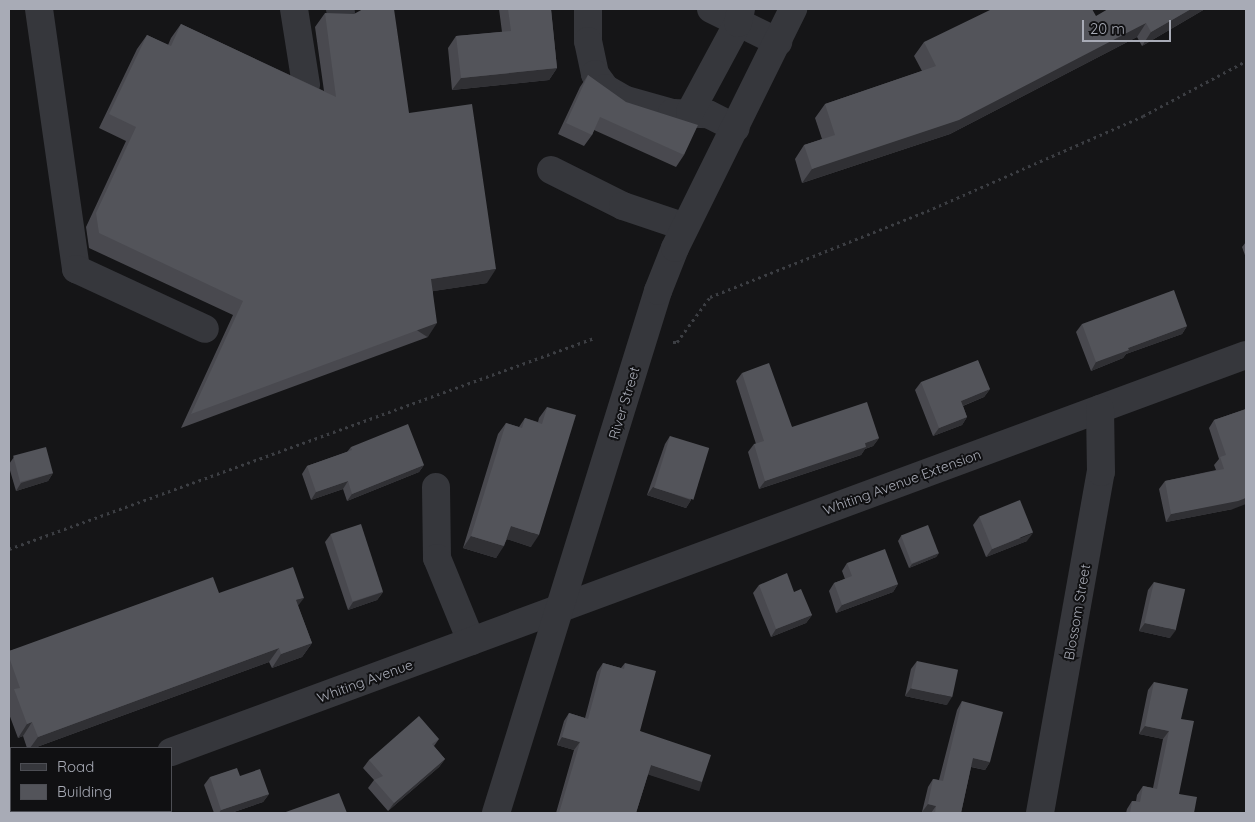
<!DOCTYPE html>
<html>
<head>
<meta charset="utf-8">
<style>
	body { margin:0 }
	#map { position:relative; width:1255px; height:822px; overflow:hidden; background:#151517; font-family:Quicksand,sans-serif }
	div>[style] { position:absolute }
	.path>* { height:3px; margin-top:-1.5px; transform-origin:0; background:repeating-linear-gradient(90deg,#3c3e43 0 2.5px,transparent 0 6.5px) }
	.minor>* { height:28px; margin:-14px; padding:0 14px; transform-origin:14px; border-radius:14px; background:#36373c }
	.wall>* { inset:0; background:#49494f }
	.shaded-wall>* { inset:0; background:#303034; transform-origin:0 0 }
	.building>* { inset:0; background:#53545a; transform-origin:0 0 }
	span { translate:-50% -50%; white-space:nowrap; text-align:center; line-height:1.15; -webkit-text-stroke:4px #101012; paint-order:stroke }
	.street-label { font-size:14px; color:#a8abb6 }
	.frame { position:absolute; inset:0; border:10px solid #a8abb6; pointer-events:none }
	.legend { position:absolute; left:10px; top:747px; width:162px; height:65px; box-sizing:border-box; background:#101012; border:1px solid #4d4e54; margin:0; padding:6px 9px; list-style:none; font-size:15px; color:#a8abb6 }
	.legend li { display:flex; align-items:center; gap:10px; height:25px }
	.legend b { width:25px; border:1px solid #4d4e54 }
	.scale { position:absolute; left:1082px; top:20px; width:89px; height:22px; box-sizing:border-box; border:2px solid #a8abb6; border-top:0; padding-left:6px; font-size:15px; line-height:18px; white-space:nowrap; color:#a8abb6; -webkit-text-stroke:4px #101012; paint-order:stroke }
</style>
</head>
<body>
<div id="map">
	<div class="path">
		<i style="left:673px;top:342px;width:4px"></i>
		<i style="left:677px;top:342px;width:56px;rotate:-53.7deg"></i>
		<i style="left:710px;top:297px;width:233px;rotate:-21.6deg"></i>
		<i style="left:927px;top:211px;width:236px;rotate:-23.7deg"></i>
		<i style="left:1143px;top:116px;width:117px;rotate:-28.1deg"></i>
		<i style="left:9px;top:549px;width:622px;rotate:-19.83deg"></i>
	</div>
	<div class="minor">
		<i style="left:39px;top:9px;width:263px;rotate:81.9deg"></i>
		<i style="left:76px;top:269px;width:142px;rotate:24.9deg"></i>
		<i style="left:294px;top:9px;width:77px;rotate:81deg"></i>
		<i style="left:340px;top:9px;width:4px;rotate:76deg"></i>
		<i style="left:588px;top:9px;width:32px;rotate:90deg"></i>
		<i style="left:588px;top:41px;width:34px;rotate:78deg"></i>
		<i style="left:595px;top:74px;width:17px;rotate:54deg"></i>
		<i style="left:605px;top:88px;width:24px;rotate:30deg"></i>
		<i style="left:626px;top:100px;width:48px;rotate:15.8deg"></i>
		<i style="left:672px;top:113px;width:36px;rotate:2deg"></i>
		<i style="left:708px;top:114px;width:31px;rotate:27deg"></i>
		<i style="left:711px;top:9px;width:75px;rotate:26.2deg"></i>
		<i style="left:690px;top:112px;width:101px;rotate:-61.7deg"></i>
		<i style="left:738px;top:23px;width:14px;rotate:-78deg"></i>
		<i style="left:551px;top:170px;width:80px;rotate:26.6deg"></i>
		<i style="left:623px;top:206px;width:65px;rotate:18.7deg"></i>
		<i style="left:436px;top:487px;width:71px;rotate:89.2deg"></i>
		<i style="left:437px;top:558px;width:90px;rotate:67.7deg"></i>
		<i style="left:171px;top:752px;width:1146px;rotate:-20.27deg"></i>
		<i style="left:9px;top:812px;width:3px;rotate:-18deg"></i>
		<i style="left:496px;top:813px;width:547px;rotate:-72.76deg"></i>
		<i style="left:658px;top:291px;width:46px;rotate:-68.4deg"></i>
		<i style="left:675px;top:248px;width:267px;rotate:-63.7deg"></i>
		<i style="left:1040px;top:813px;width:346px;rotate:-79.9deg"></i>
		<i style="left:1101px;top:472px;width:63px;rotate:-90.9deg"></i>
	</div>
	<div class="wall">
		<i style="clip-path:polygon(499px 9px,551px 9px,557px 68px,549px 80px,452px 90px,448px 48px,456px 36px,502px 32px)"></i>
		<i style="clip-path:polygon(1205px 9px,1142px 46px,1137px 37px,950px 134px,802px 183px,795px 159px,804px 145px,822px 139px,815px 118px,825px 104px,922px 71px,914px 56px,924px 42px,1096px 16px)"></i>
		<i style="clip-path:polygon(325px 13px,409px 113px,487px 283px,433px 291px,428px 337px,181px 428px,233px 315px,89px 248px,86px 227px,126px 141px,99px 128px,137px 49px,147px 35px,168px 45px,171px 38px,181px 24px,324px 91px,315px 27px)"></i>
		<i style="clip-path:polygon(588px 75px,684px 155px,676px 167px,594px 130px,592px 135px,584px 146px,558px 134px,580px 87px)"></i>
		<i style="clip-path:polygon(1246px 242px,1246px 258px,1242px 247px)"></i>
		<i style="clip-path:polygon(1082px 324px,1187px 326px,1182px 334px,1126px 354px,1123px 358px,1091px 371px,1076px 332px)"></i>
		<i style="clip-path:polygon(742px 373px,792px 427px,879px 438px,873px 446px,865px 449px,861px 455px,759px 489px,748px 452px,754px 444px,756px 444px,736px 381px)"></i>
		<i style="clip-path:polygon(921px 382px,990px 389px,984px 397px,963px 406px,967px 417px,962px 425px,933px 436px,915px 390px)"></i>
		<i style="clip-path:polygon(547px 407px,531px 547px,507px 539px,496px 558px,463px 548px,498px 434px,506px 423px,519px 427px,525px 418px,538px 422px,539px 418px)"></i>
		<i style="clip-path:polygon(1246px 409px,1233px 509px,1166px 522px,1159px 489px,1165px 481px,1216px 470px,1214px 465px,1219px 459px,1209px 428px,1214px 420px)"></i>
		<i style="clip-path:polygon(670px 436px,691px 500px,686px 508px,647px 495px,665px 444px)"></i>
		<i style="clip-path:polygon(351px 447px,424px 465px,419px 472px,347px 501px,343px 489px,311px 500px,302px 474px,307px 466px,347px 452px)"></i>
		<i style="clip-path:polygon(14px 457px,53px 473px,48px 481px,16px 491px,9px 467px,9px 464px)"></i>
		<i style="clip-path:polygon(979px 517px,1027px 541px,986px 557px,973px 525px)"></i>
		<i style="clip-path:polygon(331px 534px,383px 592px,377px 600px,348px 610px,325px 542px)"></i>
		<i style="clip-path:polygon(901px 536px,939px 553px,936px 557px,909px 568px,898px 541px)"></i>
		<i style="clip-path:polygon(847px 563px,898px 584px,893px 592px,836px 613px,829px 591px,834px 583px,845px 579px,842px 571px)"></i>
		<i style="clip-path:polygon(1154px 582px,1170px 638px,1139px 631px,1148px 590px)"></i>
		<i style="clip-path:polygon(759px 585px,794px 592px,812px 615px,806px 623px,771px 637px,753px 593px)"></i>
		<i style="clip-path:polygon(219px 593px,298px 606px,312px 643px,302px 657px,272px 668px,269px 662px,34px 748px,27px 748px,23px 736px,18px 738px,9px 714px,9px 651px)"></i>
		<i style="clip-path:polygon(917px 661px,947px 705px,905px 696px,911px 669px)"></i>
		<i style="clip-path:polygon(603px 663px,621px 668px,625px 663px,640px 731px,702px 782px,697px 790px,648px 774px,636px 813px,556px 813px,574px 750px,557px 745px,564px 721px,569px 713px,585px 718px,597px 672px)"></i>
		<i style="clip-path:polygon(1154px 682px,1181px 719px,1179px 794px,1194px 813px,1126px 813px,1127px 809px,1132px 801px,1136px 801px,1137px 795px,1143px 786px,1153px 788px,1163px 739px,1139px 734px,1148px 690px)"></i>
		<i style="clip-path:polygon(962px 701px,990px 762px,985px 770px,971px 767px,961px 813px,929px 813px,922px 812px,928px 787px,933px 779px,939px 780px,957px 710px)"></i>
		<i style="clip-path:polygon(439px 739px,434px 746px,445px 759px,439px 767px,388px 811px,368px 788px,374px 780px,363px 768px,369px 760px)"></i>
		<i style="clip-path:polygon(240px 776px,269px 794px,263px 802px,231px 813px,214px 813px,204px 785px,210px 777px)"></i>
	</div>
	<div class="shaded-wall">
		<i style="clip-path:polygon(1191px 9px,1205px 9px,1142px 46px,1151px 32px)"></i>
		<i style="clip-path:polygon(1146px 23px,1137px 37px,950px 134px,802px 183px,812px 169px)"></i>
		<i style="clip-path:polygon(557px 68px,549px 80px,452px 90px,461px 78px)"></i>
		<i style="clip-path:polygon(496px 269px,487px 283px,421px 293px,431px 279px)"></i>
		<i style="left:437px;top:323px;width:17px;height:262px;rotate:123deg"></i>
		<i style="clip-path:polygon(1187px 326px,1182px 334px,1126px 354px,1123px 358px,1091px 371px,1096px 362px,1128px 348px)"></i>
		<i style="clip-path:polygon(990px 389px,984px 397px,955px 409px,961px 401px)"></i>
		<i style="clip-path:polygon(967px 417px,962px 425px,933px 436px,939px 428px)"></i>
		<i style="clip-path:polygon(879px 438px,873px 446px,865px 449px,861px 455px,759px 489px,765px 481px)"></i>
		<i style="clip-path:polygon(424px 465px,419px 472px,347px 501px,352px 494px)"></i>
		<i style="clip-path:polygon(53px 473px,48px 481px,16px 491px,21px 483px)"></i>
		<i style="clip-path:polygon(348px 481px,343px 489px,311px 500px,316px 492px)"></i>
		<i style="clip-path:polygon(653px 487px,691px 500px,686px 508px,647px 495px)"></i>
		<i style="clip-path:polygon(1246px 498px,1246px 504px,1233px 509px,1166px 522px,1171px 514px)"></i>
		<i style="clip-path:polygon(511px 526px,539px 535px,531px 547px,503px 538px)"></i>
		<i style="clip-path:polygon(1033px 533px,1027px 541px,986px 557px,992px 549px)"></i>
		<i style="clip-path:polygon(471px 536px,504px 546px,496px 558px,463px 548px)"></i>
		<i style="clip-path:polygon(939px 553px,936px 557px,909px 568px,912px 564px)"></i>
		<i style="clip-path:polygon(898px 584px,893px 592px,836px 613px,842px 605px)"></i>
		<i style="clip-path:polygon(383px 592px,377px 600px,348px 610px,353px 602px)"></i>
		<i style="clip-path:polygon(304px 598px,294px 611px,296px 600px)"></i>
		<i style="clip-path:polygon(812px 615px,806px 623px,771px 637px,776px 629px)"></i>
		<i style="clip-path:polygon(1145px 623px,1176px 630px,1170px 638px,1139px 631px)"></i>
		<i style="clip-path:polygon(312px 643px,302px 657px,272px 668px,281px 654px)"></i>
		<i style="clip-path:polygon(279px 648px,269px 662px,34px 748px,30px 748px,38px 737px)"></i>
		<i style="clip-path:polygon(911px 688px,952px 697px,947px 705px,905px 696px)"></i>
		<i style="clip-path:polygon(32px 722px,23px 736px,18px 738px,27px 724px)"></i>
		<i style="clip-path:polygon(1145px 726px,1169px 731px,1163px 739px,1139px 734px)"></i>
		<i style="clip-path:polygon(562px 737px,580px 742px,574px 750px,557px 745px)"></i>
		<i style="clip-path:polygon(973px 758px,990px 762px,985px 770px,968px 766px)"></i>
		<i style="clip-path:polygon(445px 759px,439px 767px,388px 811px,394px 803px)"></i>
		<i style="left:651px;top:765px;width:54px;height:10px;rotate:18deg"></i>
		<i style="clip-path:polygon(269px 794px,263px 802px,231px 813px,219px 813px,221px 810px)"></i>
		<i style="clip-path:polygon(928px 804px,936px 806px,931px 813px,922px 812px)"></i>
	</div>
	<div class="building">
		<i style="clip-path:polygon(363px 9px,394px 9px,409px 113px,472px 104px,496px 269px,431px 279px,437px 323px,191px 414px,243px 301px,99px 233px,96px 213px,136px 127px,109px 114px,147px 35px,171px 46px,181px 24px,336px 97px,325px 13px,354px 14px)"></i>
		<i style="clip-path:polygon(508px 9px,551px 9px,557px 68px,461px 78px,456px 36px,511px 31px)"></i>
		<i style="clip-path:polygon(992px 9px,1092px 9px,1096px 16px,1108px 9px,1191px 9px,1151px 32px,1146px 23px,959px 120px,812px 169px,804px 145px,835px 135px,825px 104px,936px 66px,924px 42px)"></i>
		<i style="clip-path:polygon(588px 75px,626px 102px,698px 125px,684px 155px,600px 117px,592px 135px,566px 123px)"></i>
		<i style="clip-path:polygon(1174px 290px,1187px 326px,1128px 348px,1129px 350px,1096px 362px,1082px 324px)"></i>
		<i style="clip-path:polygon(978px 360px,990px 389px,961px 401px,967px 417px,939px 428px,921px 382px)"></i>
		<i style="clip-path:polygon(769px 363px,792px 427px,867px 402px,879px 438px,865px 443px,866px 447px,765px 481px,754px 444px,764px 441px,742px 373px)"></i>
		<i style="clip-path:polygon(547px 407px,576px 415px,539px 535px,511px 526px,504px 546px,471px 536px,506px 423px,522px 428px,525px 418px,542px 424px)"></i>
		<i style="clip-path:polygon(1246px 409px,1246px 498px,1238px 501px,1171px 514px,1165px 481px,1224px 469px,1220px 457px,1226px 455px,1214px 420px)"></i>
		<i style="clip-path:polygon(408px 424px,424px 465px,352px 494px,348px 481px,316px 492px,307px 466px,352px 450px,351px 447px)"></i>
		<i style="left:670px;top:436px;width:41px;height:54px;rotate:17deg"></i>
		<i style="left:46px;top:447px;width:27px;height:34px;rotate:75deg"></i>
		<i style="left:1020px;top:500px;width:35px;height:44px;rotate:68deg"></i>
		<i style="left:361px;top:524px;width:71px;height:32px;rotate:72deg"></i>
		<i style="left:928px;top:525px;width:30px;height:29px;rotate:69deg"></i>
		<i style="clip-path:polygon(885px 549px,898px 584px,842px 605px,834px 583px,852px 576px,847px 563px)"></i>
		<i style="clip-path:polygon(293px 567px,304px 598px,296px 600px,312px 643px,281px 654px,279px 648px,38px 737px,32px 722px,27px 724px,14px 689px,20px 688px,9px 657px,9px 651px,213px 577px,219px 593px)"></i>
		<i style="clip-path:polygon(787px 573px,794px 592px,801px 589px,812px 615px,776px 629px,759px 585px)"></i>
		<i style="left:1154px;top:582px;width:32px;height:42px;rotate:13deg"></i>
		<i style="left:917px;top:661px;width:42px;height:28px;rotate:12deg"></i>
		<i style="clip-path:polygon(603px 663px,624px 669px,625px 663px,656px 671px,640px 731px,711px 755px,702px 782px,651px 765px,636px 813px,559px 813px,580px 742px,562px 737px,569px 713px,588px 719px)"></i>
		<i style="clip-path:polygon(1154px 682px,1188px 689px,1181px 719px,1194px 721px,1179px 794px,1197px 797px,1194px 813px,1130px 813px,1132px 801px,1140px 802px,1143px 786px,1157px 789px,1169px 731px,1145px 726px)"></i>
		<i style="clip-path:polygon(962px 701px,1003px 712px,990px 762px,973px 758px,961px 813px,935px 813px,936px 806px,928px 804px,933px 779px,943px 781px)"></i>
		<i style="clip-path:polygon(419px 716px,439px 739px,432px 744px,445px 759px,394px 803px,374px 780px,383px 776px,369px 760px)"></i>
		<i style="clip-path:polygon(237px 768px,240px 776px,260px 769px,269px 794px,221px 810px,210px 777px)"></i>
		<i style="clip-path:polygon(339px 793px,347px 813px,283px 813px)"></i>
		<i style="left:126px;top:811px;width:36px;height:2px"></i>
	</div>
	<div class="street-label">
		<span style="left:624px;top:403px;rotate:-73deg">River Street</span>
		<span style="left:902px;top:482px;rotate:-20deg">Whiting Avenue Extension</span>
		<span style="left:1077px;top:612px;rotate:-80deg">Blossom Street</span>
		<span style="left:365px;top:681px;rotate:-20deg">Whiting Avenue</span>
	</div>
	<div class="frame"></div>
	<ul class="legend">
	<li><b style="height:6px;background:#36373c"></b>Road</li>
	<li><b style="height:14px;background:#53545a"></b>Building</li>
	</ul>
	<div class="scale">20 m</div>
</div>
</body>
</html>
